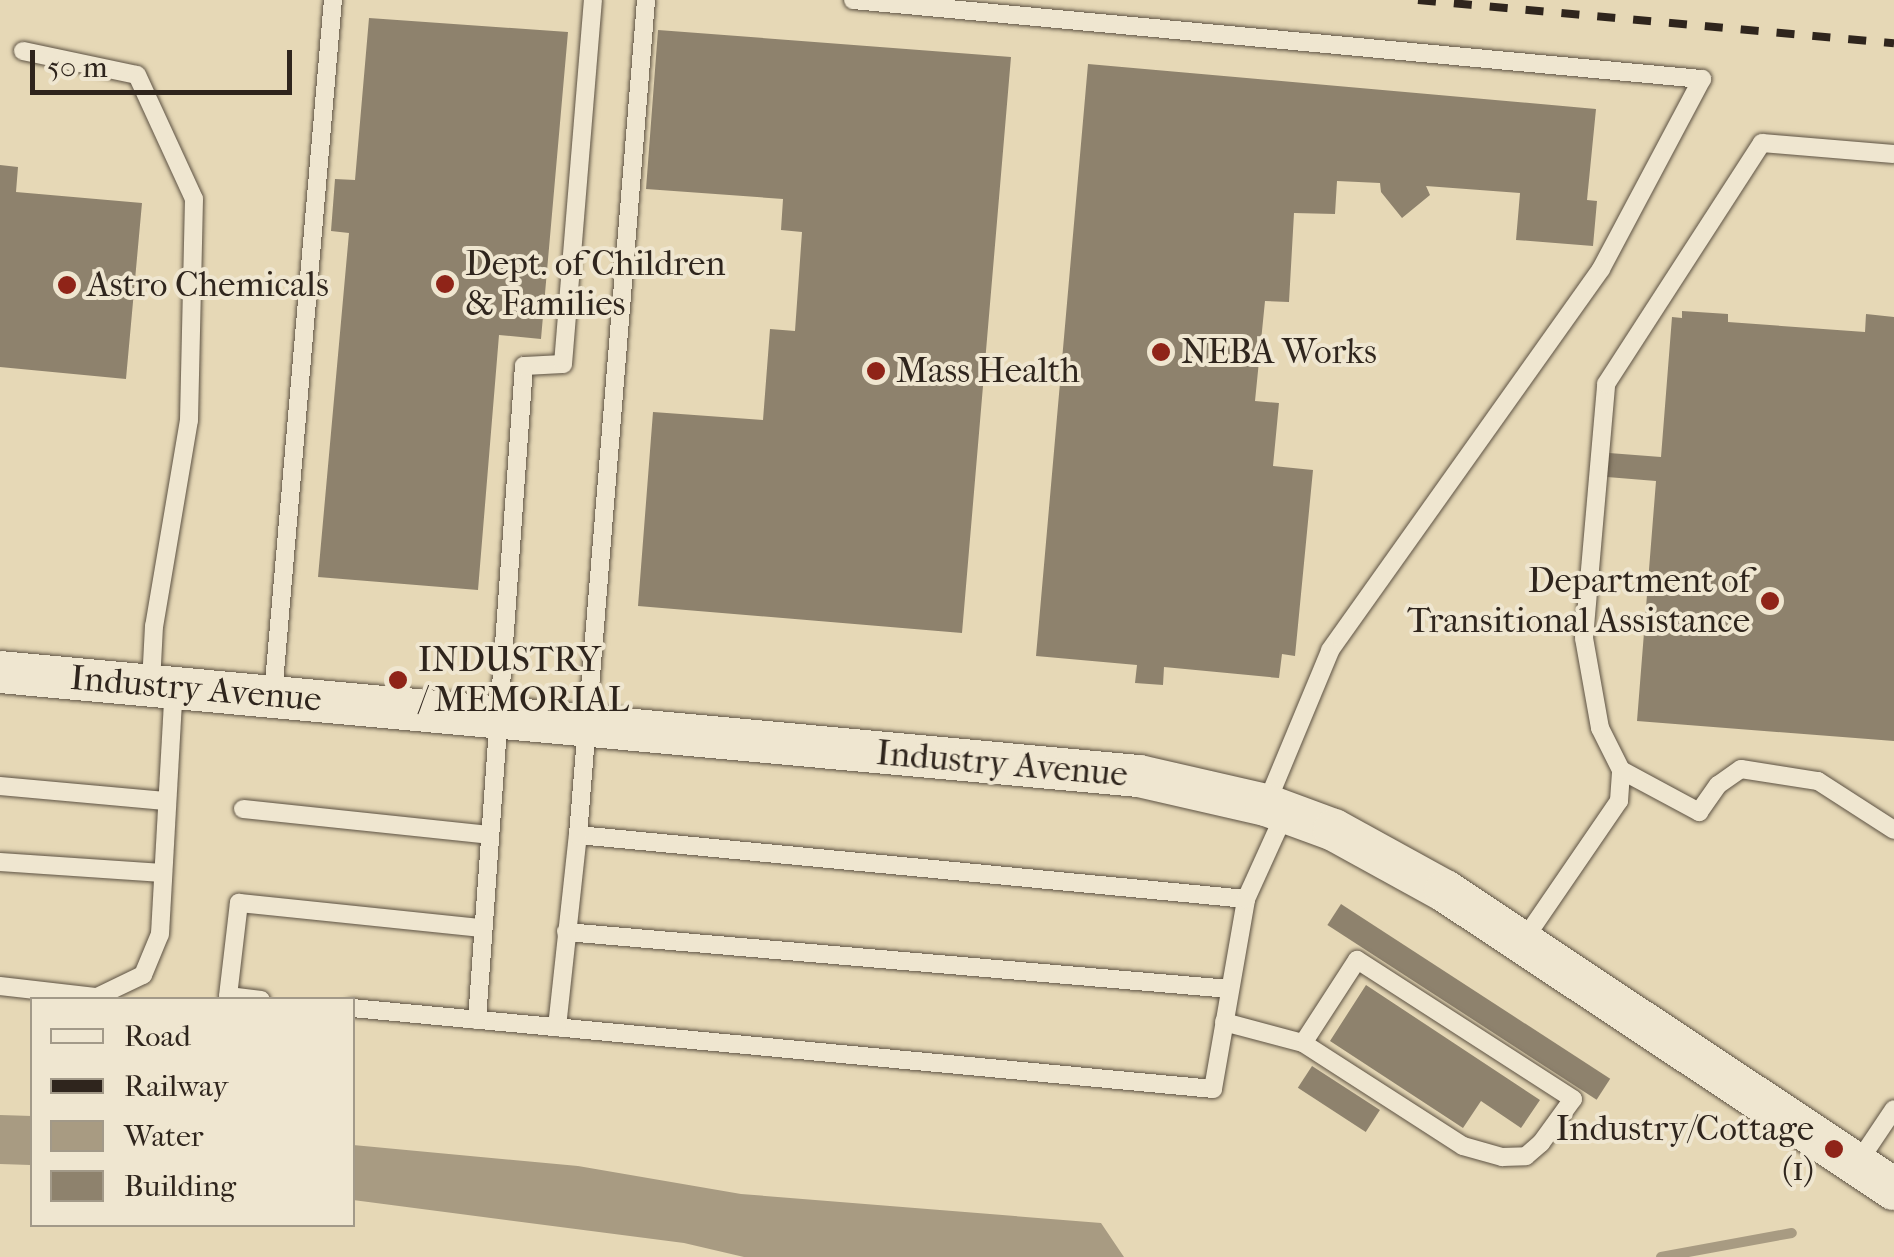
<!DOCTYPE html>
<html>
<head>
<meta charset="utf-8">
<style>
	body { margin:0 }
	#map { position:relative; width:1894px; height:1257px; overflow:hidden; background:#e6d8b6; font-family:"IM FELL French Canon",serif }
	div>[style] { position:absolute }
	.water>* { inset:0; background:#a89b82; transform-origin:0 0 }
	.stream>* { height:10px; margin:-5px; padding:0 5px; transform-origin:5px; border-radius:5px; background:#a89b82 }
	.building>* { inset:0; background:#8e826d; transform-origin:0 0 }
	.roads { filter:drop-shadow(0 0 2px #5d5243) drop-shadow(0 0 2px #5d5243) }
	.service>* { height:18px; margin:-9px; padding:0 9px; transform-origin:9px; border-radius:9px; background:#efe6d0 }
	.tertiary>* { height:42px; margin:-21px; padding:0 21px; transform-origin:21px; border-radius:21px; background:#efe6d0 }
	.rail>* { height:8px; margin-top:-4px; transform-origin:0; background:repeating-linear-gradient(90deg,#2f251d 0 18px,transparent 0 36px) }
	.dots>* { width:28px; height:28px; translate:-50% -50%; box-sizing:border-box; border:5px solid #efe6d0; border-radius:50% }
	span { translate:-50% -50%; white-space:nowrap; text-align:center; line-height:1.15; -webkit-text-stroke:8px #efe6d0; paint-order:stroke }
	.poi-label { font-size:35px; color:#2f251d }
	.left { translate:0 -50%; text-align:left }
	.right { translate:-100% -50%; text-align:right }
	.street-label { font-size:35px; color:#2f251d }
	.legend { position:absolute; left:30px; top:997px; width:325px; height:230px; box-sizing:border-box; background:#efe6d0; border:2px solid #a29988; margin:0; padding:12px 18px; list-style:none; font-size:30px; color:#2f251d }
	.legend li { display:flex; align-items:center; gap:20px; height:50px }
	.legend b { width:50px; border:2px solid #a29988 }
	.scale { position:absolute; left:30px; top:50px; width:262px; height:45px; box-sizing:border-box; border:5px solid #2f251d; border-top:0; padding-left:12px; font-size:30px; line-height:35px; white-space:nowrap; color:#2f251d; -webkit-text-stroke:8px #efe6d0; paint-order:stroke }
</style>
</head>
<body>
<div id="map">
	<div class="water">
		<i style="left:0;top:1115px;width:32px;height:49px;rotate:2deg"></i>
		<i style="clip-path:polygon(353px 1145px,578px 1166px,741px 1194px,1101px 1223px,1124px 1257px,744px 1257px,684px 1243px,353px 1200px)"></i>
	</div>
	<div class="stream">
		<i style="left:1661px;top:1257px;width:133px;rotate:-10.4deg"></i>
	</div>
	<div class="building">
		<i style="clip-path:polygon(369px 18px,568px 32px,541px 339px,499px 335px,478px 590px,318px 577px,349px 233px,331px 231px,335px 179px,355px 180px)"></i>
		<i style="clip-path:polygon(658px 30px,1011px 57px,962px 633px,638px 606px,653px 412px,763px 420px,770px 329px,795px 331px,802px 232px,781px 230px,783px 199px,646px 189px)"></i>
		<i style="clip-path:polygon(1088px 64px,1596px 109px,1587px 200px,1597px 201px,1593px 246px,1516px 240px,1520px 193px,1426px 186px,1430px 195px,1402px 218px,1381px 192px,1380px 183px,1337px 181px,1335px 214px,1294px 213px,1289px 302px,1265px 301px,1255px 401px,1279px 403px,1273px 466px,1313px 470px,1295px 656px,1282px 654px,1279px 678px,1164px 667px,1163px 685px,1135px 683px,1137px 665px,1036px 656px)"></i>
		<i style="clip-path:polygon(0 165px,18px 167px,16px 192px,142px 203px,126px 379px,0 367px)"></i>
		<i style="clip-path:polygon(1682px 311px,1728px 314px,1728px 322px,1865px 332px,1866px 314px,1894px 317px,1894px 741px,1637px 721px,1656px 481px,1607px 477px,1609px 453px,1661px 457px,1672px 317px,1682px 318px)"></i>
		<i style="left:1341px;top:904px;width:321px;height:25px;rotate:33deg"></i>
		<i style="clip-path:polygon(1366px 985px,1540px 1100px,1521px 1128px,1481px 1101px,1463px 1128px,1330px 1041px)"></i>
		<i style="left:1312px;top:1066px;width:81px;height:26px;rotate:33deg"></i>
	</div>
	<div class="roads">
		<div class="service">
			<i style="left:853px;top:0;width:853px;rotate:5.32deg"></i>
			<i style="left:1702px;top:79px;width:215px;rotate:118deg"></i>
			<i style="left:1601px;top:269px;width:468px;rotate:125.4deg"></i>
			<i style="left:1330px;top:651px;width:167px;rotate:112.6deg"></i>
			<i style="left:23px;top:51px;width:116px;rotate:11.9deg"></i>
			<i style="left:137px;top:75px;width:136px;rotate:65.3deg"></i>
			<i style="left:194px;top:199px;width:221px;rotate:91.3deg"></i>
			<i style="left:189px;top:420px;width:209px;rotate:99.6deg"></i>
			<i style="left:154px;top:626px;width:58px;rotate:93deg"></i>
			<i style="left:273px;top:695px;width:698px;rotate:-85.07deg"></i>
			<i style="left:1621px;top:770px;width:89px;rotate:28.3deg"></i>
			<i style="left:1699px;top:812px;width:33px;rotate:-55deg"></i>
			<i style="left:1718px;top:785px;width:28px;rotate:-35deg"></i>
			<i style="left:1741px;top:769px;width:78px;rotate:8.9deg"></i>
			<i style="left:1818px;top:781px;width:90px;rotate:32.8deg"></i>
			<i style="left:0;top:786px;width:166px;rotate:5.2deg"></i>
			<i style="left:243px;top:809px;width:248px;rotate:6deg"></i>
			<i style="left:578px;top:835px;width:671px;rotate:5.47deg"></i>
			<i style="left:0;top:862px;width:163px;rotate:3.9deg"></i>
			<i style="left:566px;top:932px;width:666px;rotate:4.91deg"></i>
			<i style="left:1523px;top:941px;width:170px;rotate:-55.6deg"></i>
			<i style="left:1619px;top:801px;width:31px;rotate:-86deg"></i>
			<i style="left:1621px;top:770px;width:47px;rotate:-116.6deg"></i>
			<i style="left:1600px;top:728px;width:91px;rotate:-100.1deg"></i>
			<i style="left:1584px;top:638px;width:255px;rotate:-85deg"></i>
			<i style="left:1606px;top:384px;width:287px;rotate:-57.1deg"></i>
			<i style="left:1762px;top:143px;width:132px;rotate:4.8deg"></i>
			<i style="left:0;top:986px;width:98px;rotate:6.5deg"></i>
			<i style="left:97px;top:997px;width:51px;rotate:-25.6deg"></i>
			<i style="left:143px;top:975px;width:44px;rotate:-67.5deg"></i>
			<i style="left:160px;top:934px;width:247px;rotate:-86.8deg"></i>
			<i style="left:261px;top:1000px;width:33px;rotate:-173deg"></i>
			<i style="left:228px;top:996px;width:94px;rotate:-83.3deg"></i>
			<i style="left:239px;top:903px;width:245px;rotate:5.9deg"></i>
			<i style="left:352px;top:1008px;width:865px;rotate:5.37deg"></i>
			<i style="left:1213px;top:1089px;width:193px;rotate:-80.1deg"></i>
			<i style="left:1246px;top:899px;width:97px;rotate:-65.6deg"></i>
			<i style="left:477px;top:1020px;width:656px;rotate:-85.89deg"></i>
			<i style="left:524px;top:366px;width:39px;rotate:-3deg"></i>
			<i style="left:563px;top:364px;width:365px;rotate:-85.3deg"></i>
			<i style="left:1224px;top:1022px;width:82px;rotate:14.9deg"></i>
			<i style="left:1303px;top:1043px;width:190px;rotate:32.8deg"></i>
			<i style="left:1463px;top:1146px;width:41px;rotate:15.8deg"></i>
			<i style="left:1502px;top:1157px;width:24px;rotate:-2deg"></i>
			<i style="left:1526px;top:1156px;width:20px;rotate:-41deg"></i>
			<i style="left:1541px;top:1143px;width:54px;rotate:-54deg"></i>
			<i style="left:1573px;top:1099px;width:257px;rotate:-147.2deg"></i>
			<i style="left:1357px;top:960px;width:99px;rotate:123deg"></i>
			<i style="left:557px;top:1027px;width:193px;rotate:-83.8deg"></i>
			<i style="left:578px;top:835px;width:838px;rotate:-85.34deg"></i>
			<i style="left:1857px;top:1164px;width:66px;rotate:-56.1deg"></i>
		</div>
		<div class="tertiary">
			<i style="left:0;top:672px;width:1144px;rotate:5.22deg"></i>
			<i style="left:1139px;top:776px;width:130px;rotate:12.9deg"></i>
			<i style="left:1266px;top:805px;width:72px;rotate:20.2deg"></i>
			<i style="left:1334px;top:830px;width:127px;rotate:28.8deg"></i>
			<i style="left:1445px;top:891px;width:539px;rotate:33.57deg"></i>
		</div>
	</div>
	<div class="rail">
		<i style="left:1418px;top:0;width:478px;rotate:5.2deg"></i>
	</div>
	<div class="dots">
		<i style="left:445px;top:284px;background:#8f2418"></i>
		<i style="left:67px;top:285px;background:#8f2418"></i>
		<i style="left:1161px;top:352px;background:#8f2418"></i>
		<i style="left:876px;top:371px;background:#8f2418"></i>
		<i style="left:1770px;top:601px;background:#8f2418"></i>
		<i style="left:398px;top:680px;background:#8f2418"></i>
		<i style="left:1834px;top:1149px;background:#8f2418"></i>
	</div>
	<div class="poi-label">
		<span class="left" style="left:465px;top:284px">Dept. of Children<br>&amp; Families</span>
		<span class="left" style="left:87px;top:285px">Astro Chemicals</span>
		<span class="left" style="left:1181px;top:352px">NEBA Works</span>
		<span class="left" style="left:896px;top:371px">Mass Health</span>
		<span class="right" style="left:1750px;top:601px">Department of<br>Transitional Assistance</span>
		<span class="left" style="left:418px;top:680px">INDUSTRY<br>/ MEMORIAL</span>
		<span class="right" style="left:1814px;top:1149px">Industry/Cottage<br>(1)</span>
	</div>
	<div class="street-label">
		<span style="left:196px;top:689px;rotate:5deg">Industry Avenue</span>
		<span style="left:1002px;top:764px;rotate:5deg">Industry Avenue</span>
	</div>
	<ul class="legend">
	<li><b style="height:12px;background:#efe6d0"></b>Road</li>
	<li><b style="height:12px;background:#2f251d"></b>Railway</li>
	<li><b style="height:28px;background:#a89b82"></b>Water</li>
	<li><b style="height:28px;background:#8e826d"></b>Building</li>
	</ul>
	<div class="scale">50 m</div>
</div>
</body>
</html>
